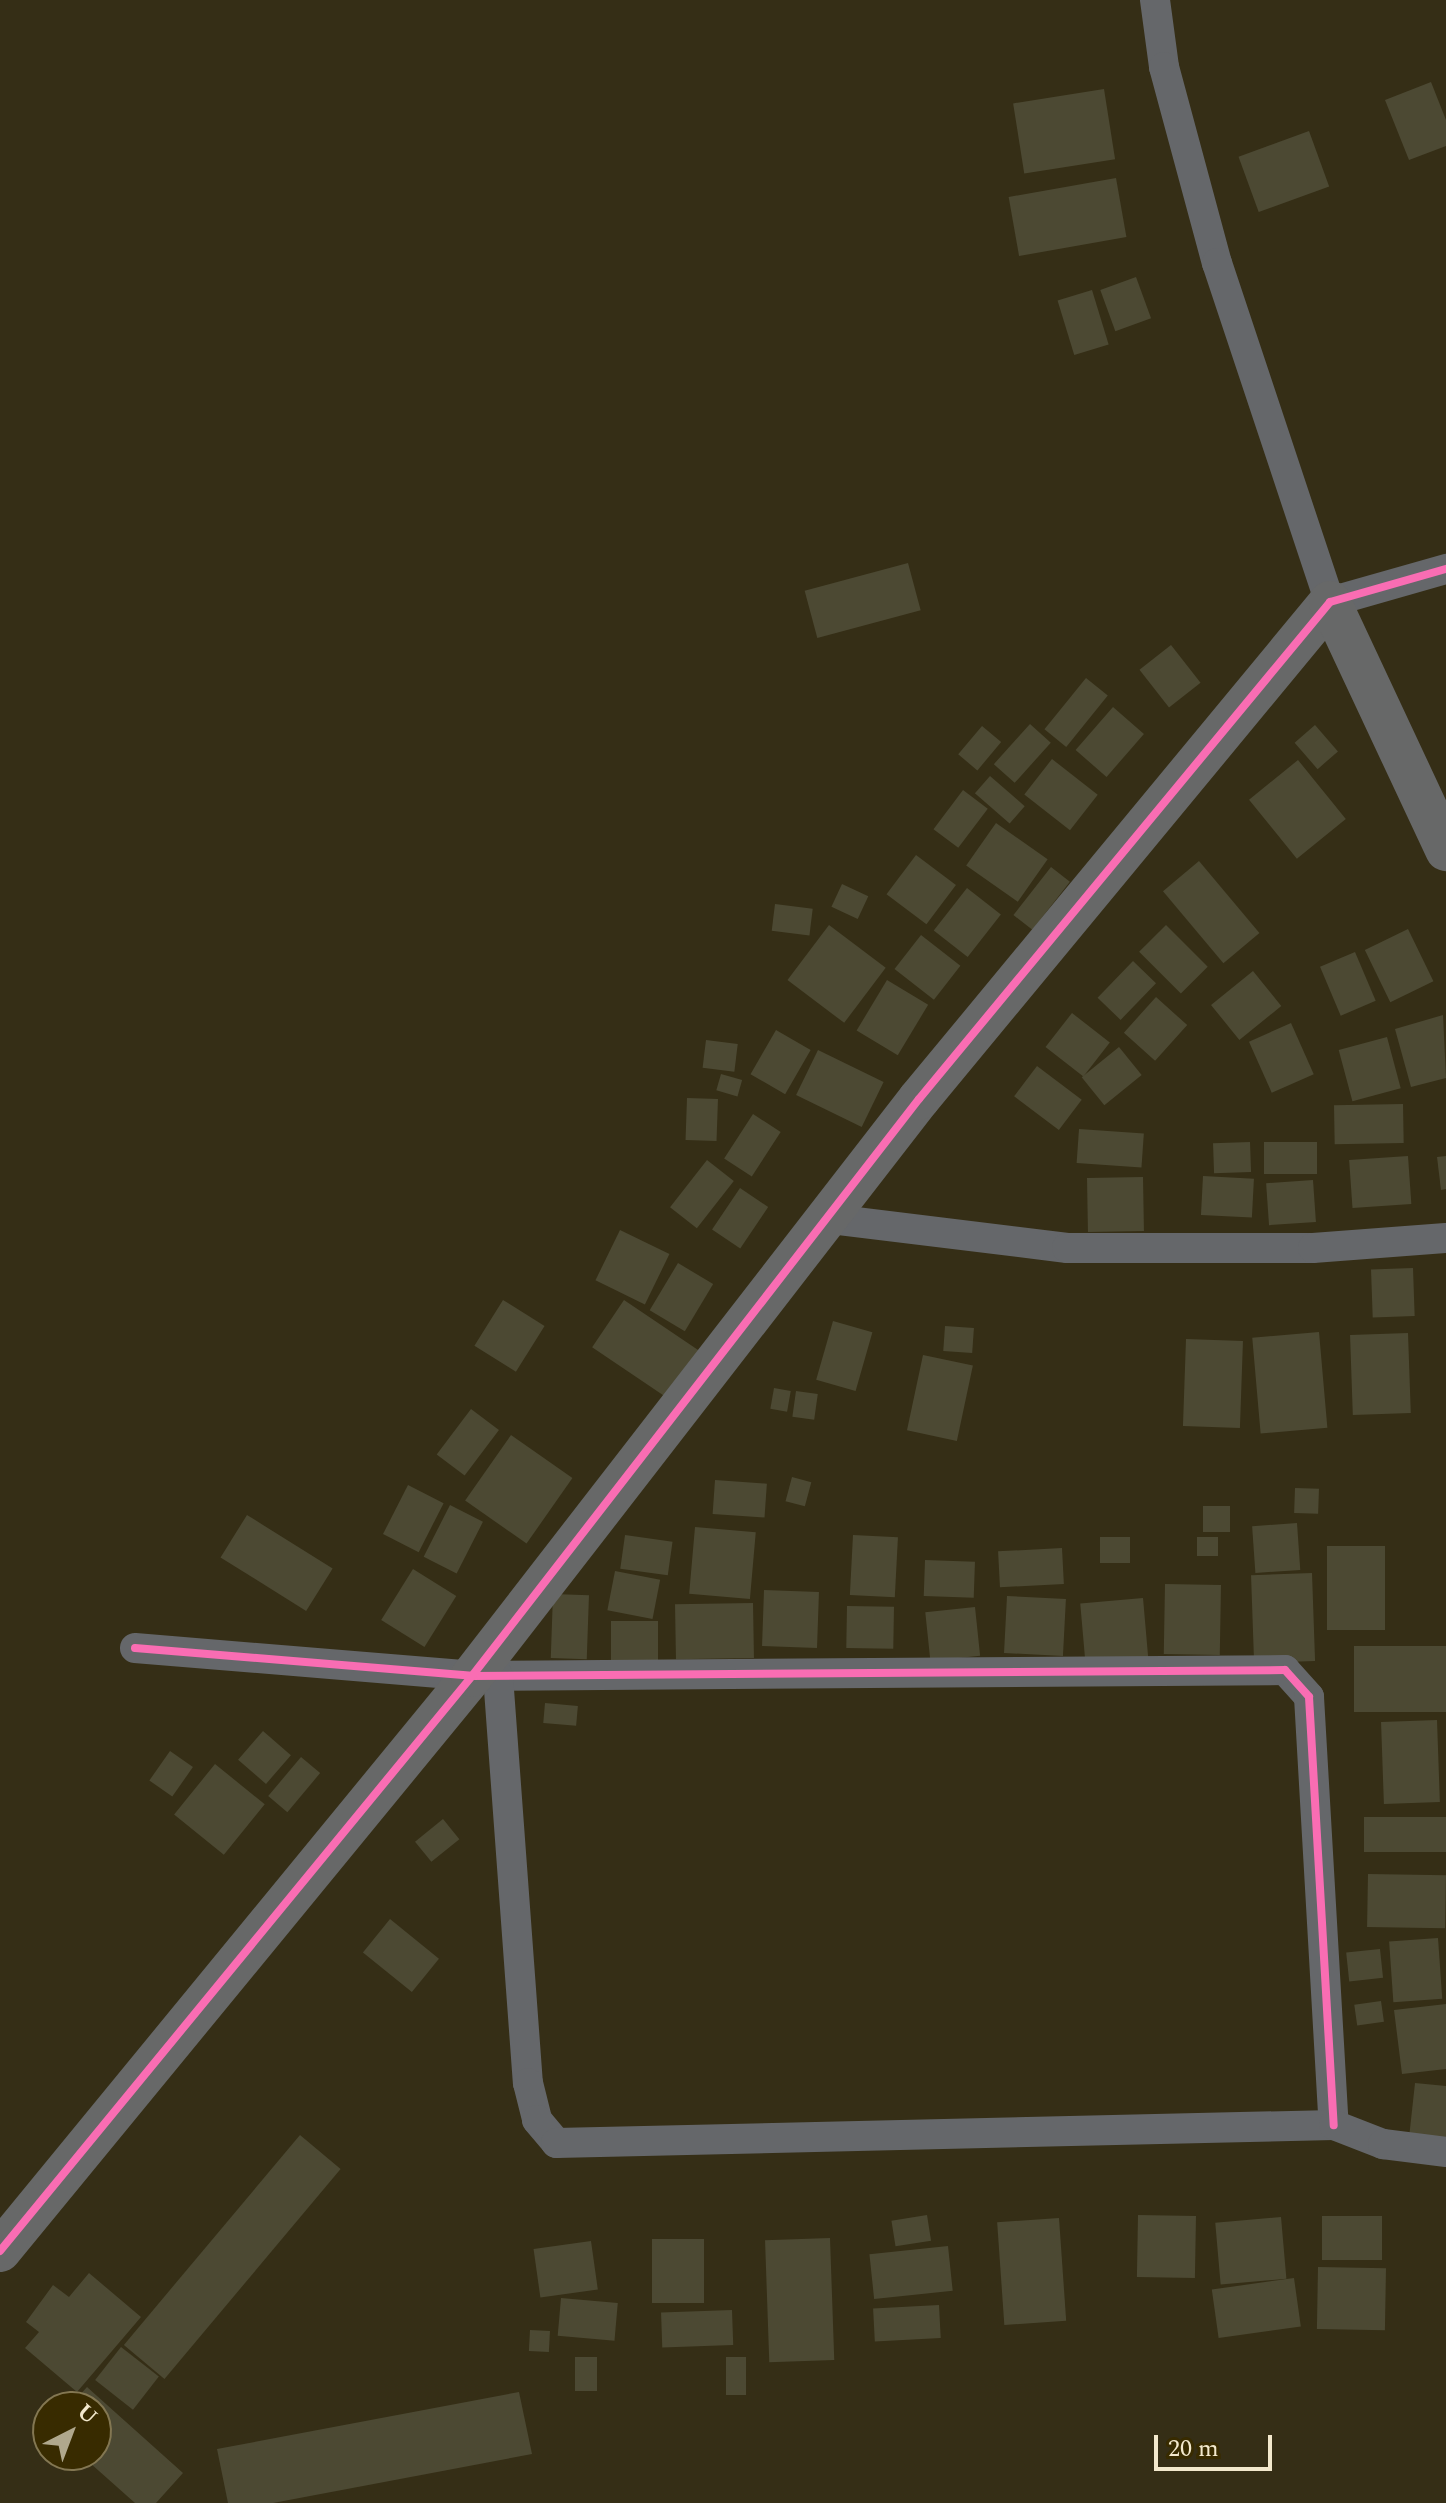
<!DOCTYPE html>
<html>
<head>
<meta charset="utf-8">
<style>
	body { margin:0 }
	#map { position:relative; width:1446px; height:2503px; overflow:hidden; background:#352e16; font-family:Spectral,serif }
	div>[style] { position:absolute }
	.building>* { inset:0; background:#4c4933; transform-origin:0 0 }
	.street>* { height:30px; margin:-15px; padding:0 15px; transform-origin:15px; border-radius:15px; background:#65676a }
	.secondary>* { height:42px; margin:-21px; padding:0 21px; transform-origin:21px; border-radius:21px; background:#676868 }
	.cycleway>* { height:8px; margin:-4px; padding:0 4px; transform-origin:4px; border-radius:4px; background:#f96db3 }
	span { translate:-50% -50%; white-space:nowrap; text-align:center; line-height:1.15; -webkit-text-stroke:7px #382b00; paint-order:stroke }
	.north { position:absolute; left:32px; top:2391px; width:80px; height:80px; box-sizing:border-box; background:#382b00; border:2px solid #837752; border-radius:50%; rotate:42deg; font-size:22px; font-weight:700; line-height:32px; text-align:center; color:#f3e9cd }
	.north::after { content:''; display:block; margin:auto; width:28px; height:36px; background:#b0a88d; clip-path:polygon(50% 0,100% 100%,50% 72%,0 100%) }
	.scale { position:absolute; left:1154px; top:2435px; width:118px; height:36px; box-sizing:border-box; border:4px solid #f3e9cd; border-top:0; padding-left:10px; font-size:24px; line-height:28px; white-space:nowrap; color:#f3e9cd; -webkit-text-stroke:6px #382b00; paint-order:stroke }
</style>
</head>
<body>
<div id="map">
	<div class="building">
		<i style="clip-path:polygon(1431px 82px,1446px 120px,1446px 146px,1409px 160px,1385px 100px)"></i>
		<i style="left:1104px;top:89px;width:71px;height:92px;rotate:81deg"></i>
		<i style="left:1309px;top:131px;width:59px;height:75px;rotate:70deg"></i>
		<i style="left:1116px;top:178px;width:60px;height:109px;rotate:80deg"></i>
		<i style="left:1136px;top:277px;width:44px;height:38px;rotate:70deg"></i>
		<i style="left:1092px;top:290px;width:57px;height:36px;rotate:73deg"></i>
		<i style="left:908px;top:563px;width:49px;height:107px;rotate:75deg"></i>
		<i style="left:1171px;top:645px;width:48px;height:40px;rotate:52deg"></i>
		<i style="left:1086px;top:678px;width:28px;height:66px;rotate:39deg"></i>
		<i style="left:1113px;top:707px;width:41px;height:57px;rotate:41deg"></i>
		<i style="left:1030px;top:724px;width:28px;height:54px;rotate:42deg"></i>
		<i style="left:1315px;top:725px;width:35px;height:27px;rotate:49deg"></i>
		<i style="left:982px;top:726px;width:25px;height:37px;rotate:40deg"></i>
		<i style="left:1052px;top:759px;width:58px;height:45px;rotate:38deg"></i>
		<i style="left:1298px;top:760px;width:76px;height:63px;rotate:51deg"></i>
		<i style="left:990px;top:776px;width:46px;height:23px;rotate:41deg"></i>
		<i style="left:963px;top:790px;width:31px;height:49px;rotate:37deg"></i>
		<i style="left:996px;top:823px;width:63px;height:52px;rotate:35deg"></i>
		<i style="left:916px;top:855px;width:50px;height:49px;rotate:37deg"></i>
		<i style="left:1199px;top:861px;width:94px;height:47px;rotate:50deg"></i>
		<i style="left:1051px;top:867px;width:24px;height:61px;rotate:38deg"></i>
		<i style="left:842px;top:884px;width:29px;height:25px;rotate:25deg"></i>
		<i style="left:967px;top:888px;width:43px;height:54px;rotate:38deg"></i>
		<i style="left:775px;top:904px;width:38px;height:27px;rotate:7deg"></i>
		<i style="left:829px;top:925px;width:71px;height:69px;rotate:37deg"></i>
		<i style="left:1166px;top:925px;width:59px;height:38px;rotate:45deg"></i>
		<i style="left:1408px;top:929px;width:58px;height:48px;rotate:64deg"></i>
		<i style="left:921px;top:935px;width:50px;height:43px;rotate:38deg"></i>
		<i style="left:1355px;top:952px;width:53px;height:38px;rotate:67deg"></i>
		<i style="left:1133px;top:961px;width:32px;height:51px;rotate:44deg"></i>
		<i style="left:1253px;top:971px;width:45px;height:54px;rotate:51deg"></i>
		<i style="left:887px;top:980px;width:48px;height:59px;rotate:31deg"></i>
		<i style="left:1156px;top:997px;width:42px;height:48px;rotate:42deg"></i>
		<i style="left:1072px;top:1013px;width:48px;height:43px;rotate:38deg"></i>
		<i style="clip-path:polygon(1443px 1015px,1446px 1078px,1411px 1087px,1395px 1029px)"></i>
		<i style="left:1291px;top:1023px;width:56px;height:46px;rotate:66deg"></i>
		<i style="left:776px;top:1030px;width:40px;height:51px;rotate:30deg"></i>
		<i style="left:1387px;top:1037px;width:53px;height:50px;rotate:75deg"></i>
		<i style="left:706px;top:1040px;width:32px;height:28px;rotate:7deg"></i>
		<i style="left:1119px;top:1047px;width:36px;height:48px;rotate:51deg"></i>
		<i style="left:818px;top:1050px;width:73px;height:50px;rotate:26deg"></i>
		<i style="left:1037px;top:1066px;width:56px;height:38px;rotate:37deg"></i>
		<i style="left:721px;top:1074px;width:22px;height:17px;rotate:16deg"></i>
		<i style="left:687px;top:1098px;width:31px;height:42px;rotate:2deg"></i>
		<i style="left:1403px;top:1104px;width:39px;height:69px;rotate:89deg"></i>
		<i style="left:753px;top:1114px;width:33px;height:53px;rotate:33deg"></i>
		<i style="left:1079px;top:1129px;width:65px;height:34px;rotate:4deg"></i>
		<i style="left:1250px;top:1142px;width:30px;height:37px;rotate:88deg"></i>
		<i style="left:1264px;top:1142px;width:53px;height:32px"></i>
		<i style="left:1408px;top:1156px;width:48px;height:59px;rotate:86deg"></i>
		<i style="clip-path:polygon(1446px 1156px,1446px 1189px,1441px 1190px,1437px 1157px)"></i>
		<i style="left:707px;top:1160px;width:34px;height:60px;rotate:38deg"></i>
		<i style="left:1203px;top:1176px;width:51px;height:39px;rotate:3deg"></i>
		<i style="left:1143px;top:1177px;width:54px;height:56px;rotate:89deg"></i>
		<i style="left:1313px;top:1180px;width:42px;height:47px;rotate:86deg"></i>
		<i style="left:740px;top:1188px;width:34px;height:50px;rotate:34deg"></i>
		<i style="left:620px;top:1230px;width:55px;height:56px;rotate:26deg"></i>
		<i style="left:678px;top:1263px;width:41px;height:55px;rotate:31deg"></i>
		<i style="left:1413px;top:1268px;width:48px;height:42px;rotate:88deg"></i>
		<i style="left:503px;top:1300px;width:49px;height:54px;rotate:32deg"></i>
		<i style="left:624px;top:1300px;width:97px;height:57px;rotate:34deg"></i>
		<i style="left:833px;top:1321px;width:41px;height:61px;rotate:16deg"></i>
		<i style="left:945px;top:1326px;width:29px;height:25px;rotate:4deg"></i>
		<i style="left:1319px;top:1332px;width:96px;height:67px;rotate:85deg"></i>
		<i style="left:1408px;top:1333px;width:80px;height:58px;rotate:88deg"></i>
		<i style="left:1186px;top:1339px;width:57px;height:87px;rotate:2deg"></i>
		<i style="left:923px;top:1355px;width:51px;height:77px;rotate:12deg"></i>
		<i style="left:774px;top:1388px;width:17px;height:21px;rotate:10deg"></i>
		<i style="left:796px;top:1391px;width:22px;height:26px;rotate:8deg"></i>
		<i style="left:471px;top:1409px;width:35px;height:57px;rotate:37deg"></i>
		<i style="left:511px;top:1435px;width:75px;height:80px;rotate:35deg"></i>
		<i style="left:792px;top:1477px;width:20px;height:25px;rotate:15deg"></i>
		<i style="left:715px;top:1480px;width:52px;height:34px;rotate:4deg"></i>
		<i style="left:408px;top:1485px;width:40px;height:55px;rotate:27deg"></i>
		<i style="left:1295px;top:1488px;width:24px;height:25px;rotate:2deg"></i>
		<i style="left:450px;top:1505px;width:37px;height:58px;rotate:27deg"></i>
		<i style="left:1203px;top:1506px;width:27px;height:26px"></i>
		<i style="left:247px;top:1515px;width:101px;height:50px;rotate:32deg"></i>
		<i style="left:1297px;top:1523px;width:47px;height:45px;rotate:86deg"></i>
		<i style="left:695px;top:1527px;width:61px;height:67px;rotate:5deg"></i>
		<i style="left:625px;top:1535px;width:48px;height:34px;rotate:8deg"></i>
		<i style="left:853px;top:1535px;width:45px;height:60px;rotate:3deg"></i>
		<i style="left:1100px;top:1537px;width:30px;height:26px"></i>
		<i style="left:1197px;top:1537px;width:21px;height:19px"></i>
		<i style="left:1327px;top:1546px;width:58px;height:84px"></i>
		<i style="left:1062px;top:1548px;width:36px;height:64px;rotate:87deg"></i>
		<i style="left:925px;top:1560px;width:50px;height:36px;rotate:2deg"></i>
		<i style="left:413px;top:1569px;width:51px;height:60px;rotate:32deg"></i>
		<i style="left:615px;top:1571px;width:46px;height:40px;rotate:11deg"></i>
		<i style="left:1312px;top:1573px;width:88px;height:61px;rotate:88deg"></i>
		<i style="left:1165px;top:1584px;width:56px;height:70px;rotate:1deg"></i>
		<i style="left:764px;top:1590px;width:55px;height:56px;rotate:2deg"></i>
		<i style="left:553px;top:1594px;width:36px;height:64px;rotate:2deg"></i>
		<i style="left:1007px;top:1596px;width:59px;height:57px;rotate:3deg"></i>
		<i style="left:1143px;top:1598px;width:65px;height:63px;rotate:85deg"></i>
		<i style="left:753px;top:1603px;width:55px;height:78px;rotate:89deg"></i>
		<i style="left:847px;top:1606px;width:47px;height:42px;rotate:1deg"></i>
		<i style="left:975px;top:1607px;width:49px;height:50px;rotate:84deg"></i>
		<i style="left:658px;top:1621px;width:47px;height:47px;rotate:90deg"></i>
		<i style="left:1446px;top:1646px;width:66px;height:92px;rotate:90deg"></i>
		<i style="left:545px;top:1703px;width:33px;height:20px;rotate:5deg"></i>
		<i style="left:1437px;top:1720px;width:82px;height:56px;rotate:88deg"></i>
		<i style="left:263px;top:1731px;width:37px;height:38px;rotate:41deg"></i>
		<i style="left:170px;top:1751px;width:28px;height:36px;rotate:35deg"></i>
		<i style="left:301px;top:1757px;width:25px;height:51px;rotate:40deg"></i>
		<i style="left:215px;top:1764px;width:64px;height:65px;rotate:39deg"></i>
		<i style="left:1446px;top:1817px;width:35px;height:82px;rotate:90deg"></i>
		<i style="left:443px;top:1819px;width:26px;height:36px;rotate:51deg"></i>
		<i style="left:1368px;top:1874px;width:78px;height:53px;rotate:1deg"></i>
		<i style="left:390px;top:1919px;width:63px;height:43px;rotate:39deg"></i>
		<i style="left:1438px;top:1938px;width:61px;height:49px;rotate:86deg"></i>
		<i style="left:1380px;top:1949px;width:29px;height:34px;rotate:84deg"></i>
		<i style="left:1381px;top:2001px;width:21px;height:27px;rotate:82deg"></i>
		<i style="clip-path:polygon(1446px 2004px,1446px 2069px,1402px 2074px,1394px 2010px)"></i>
		<i style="clip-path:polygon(1415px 2083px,1446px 2086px,1446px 2142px,1409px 2138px)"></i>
		<i style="left:300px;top:2135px;width:53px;height:274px;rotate:40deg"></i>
		<i style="left:927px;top:2215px;width:26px;height:36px;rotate:81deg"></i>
		<i style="left:1138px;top:2215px;width:58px;height:62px;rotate:1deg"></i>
		<i style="left:1322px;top:2216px;width:60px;height:44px"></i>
		<i style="left:1281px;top:2217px;width:62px;height:66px;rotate:85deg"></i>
		<i style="left:1059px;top:2218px;width:103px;height:62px;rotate:86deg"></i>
		<i style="left:830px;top:2238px;width:122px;height:65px;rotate:88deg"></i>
		<i style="left:652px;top:2239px;width:52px;height:64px"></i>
		<i style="left:591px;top:2241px;width:49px;height:58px;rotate:82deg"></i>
		<i style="left:948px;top:2246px;width:45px;height:79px;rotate:84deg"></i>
		<i style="left:1318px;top:2267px;width:68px;height:62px;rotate:1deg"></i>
		<i style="clip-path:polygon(89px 2273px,141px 2317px,77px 2392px,25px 2348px,39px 2332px,26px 2322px,53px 2285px,69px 2297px)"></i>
		<i style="left:1294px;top:2278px;width:49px;height:83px;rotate:82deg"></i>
		<i style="left:561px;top:2298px;width:57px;height:38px;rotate:5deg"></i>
		<i style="left:939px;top:2305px;width:33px;height:66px;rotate:87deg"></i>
		<i style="left:732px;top:2310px;width:35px;height:71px;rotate:88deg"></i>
		<i style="left:530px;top:2330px;width:20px;height:21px;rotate:3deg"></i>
		<i style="left:121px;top:2347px;width:48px;height:42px;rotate:38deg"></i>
		<i style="left:575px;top:2357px;width:22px;height:34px"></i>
		<i style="left:726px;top:2357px;width:20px;height:38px"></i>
		<i style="clip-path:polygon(87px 2387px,183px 2473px,156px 2503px,135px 2503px,81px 2455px,96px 2455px,96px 2407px,69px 2407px)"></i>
		<i style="clip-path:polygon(519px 2392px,532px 2454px,273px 2503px,228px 2503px,217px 2449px)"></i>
	</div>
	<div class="street">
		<i style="left:1155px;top:0;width:68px;rotate:82.3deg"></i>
		<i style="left:1164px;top:67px;width:203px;rotate:74.9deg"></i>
		<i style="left:1217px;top:263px;width:357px;rotate:71.6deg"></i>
		<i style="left:1330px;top:602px;width:121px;rotate:-15.9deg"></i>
		<i style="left:831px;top:1219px;width:238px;rotate:7deg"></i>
		<i style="left:1067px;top:1248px;width:246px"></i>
		<i style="left:1313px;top:1248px;width:133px;rotate:-4.3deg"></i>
		<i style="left:135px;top:1648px;width:338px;rotate:4.7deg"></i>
		<i style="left:472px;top:1676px;width:813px;rotate:-0.42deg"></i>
		<i style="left:1285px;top:1670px;width:36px;rotate:48deg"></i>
		<i style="left:1309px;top:1697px;width:429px;rotate:86.7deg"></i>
		<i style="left:498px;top:1676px;width:408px;rotate:85.8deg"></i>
		<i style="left:528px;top:2083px;width:38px;rotate:76deg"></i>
		<i style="left:537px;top:2120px;width:30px;rotate:50deg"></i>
		<i style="left:556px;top:2143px;width:778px;rotate:-1.33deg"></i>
		<i style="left:1334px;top:2125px;width:53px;rotate:21.2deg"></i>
		<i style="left:1383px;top:2144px;width:64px;rotate:7.2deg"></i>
	</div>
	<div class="secondary">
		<i style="left:0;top:2251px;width:744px;rotate:-50.62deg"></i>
		<i style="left:472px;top:1676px;width:730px;rotate:-52.24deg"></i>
		<i style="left:919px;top:1099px;width:645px;rotate:-50.41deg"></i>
		<i style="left:1330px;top:602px;width:274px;rotate:64.9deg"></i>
	</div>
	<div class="cycleway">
		<i style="left:135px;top:1648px;width:338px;rotate:4.7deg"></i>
		<i style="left:472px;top:1676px;width:813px;rotate:-0.42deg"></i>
		<i style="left:1285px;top:1670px;width:36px;rotate:48deg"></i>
		<i style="left:1309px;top:1697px;width:429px;rotate:86.7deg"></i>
		<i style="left:0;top:2251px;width:744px;rotate:-50.62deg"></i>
		<i style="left:472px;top:1676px;width:730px;rotate:-52.24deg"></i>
		<i style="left:919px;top:1099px;width:645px;rotate:-50.41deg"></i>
		<i style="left:1330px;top:602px;width:121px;rotate:-15.9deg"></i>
	</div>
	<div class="north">U</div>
	<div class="scale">20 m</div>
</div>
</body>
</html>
